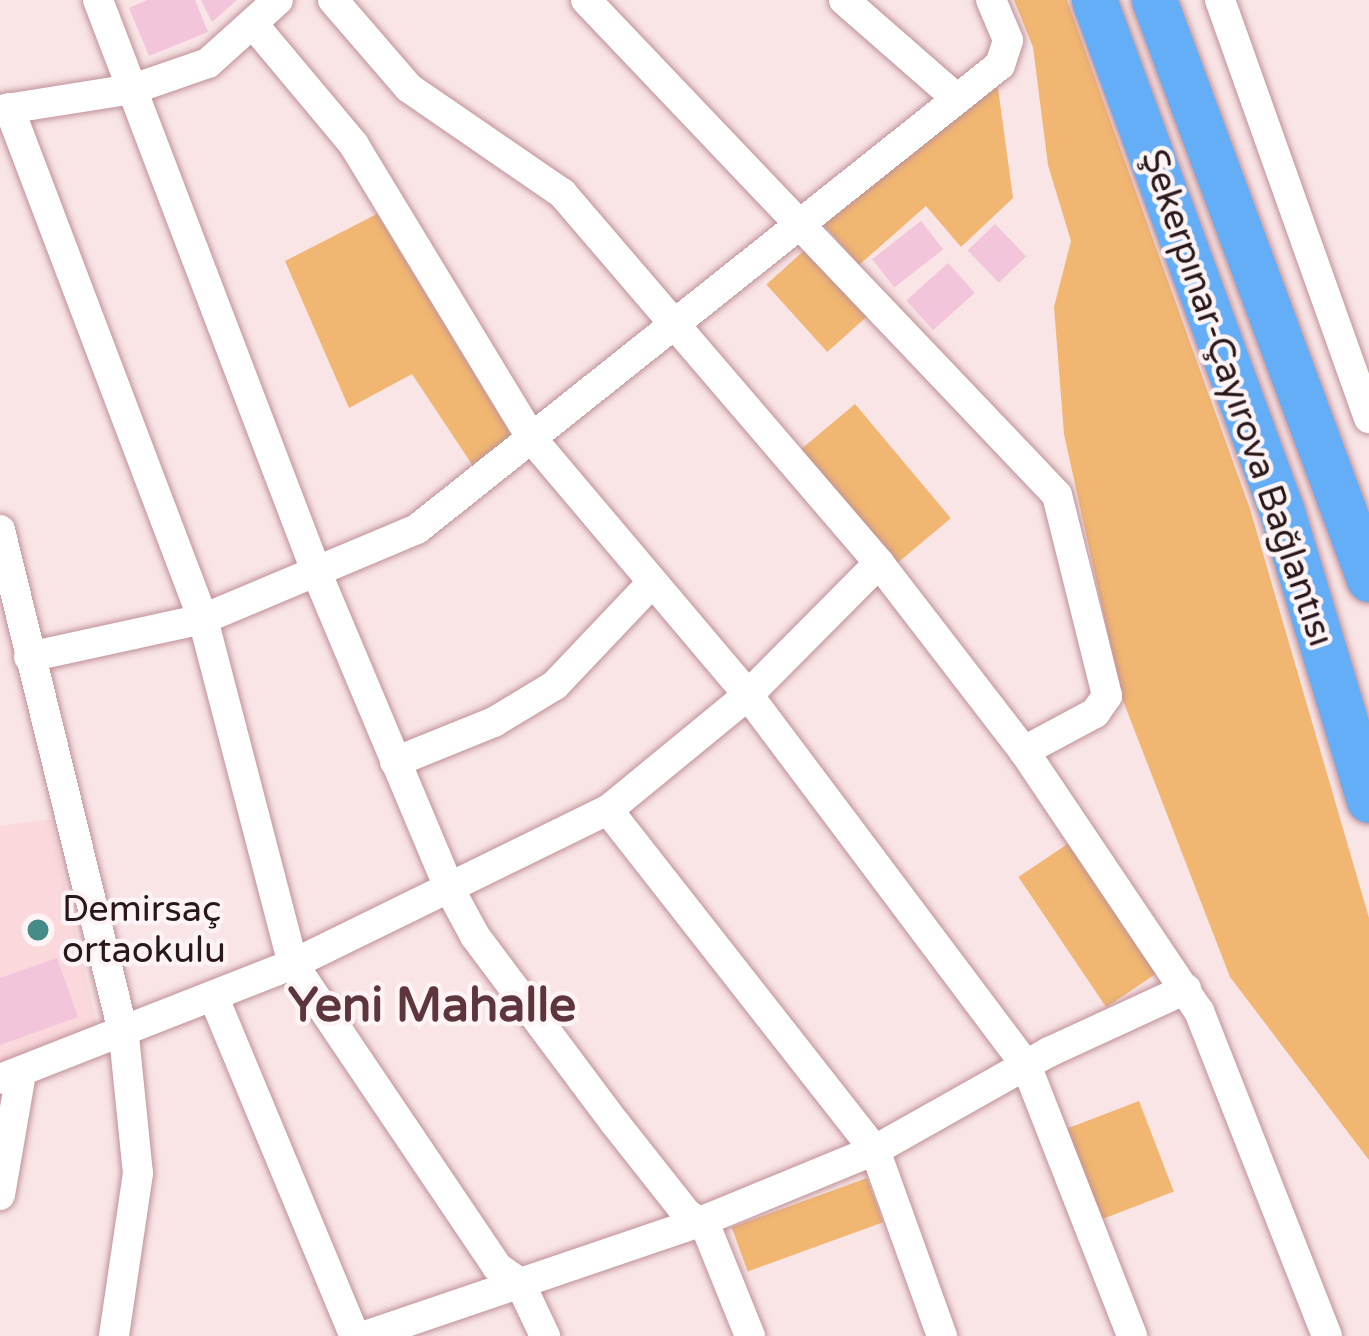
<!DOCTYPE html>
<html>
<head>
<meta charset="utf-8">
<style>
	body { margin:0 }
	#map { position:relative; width:1369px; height:1336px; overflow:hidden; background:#f9e4e6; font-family:"Varela Round",sans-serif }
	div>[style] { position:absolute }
	.built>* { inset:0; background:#fbd8dc }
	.green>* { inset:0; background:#f1b671; transform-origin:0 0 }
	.building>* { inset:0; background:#f2c5da; transform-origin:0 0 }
	.roads { filter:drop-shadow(0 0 3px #bf9197) drop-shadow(0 0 3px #bf9197) }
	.minor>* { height:30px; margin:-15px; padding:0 15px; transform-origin:15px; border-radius:15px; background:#fff }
	.highway>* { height:45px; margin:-22.5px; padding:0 22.5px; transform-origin:22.5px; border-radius:22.5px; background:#63aef7 }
	.dots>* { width:33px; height:33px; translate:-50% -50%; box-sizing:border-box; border:6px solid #fff4f5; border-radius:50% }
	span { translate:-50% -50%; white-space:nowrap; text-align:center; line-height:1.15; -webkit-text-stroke:9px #fff4f5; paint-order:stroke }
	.street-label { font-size:36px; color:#29171a }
	.poi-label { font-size:36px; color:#29171a }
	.left { translate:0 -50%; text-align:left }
	.district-label { font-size:48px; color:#5d353c; font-weight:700 }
</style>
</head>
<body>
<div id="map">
	<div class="built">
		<i style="clip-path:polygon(51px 819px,99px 1035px,0 1068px,0 826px)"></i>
	</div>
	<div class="green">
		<i style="clip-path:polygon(1014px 0,1067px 0,1250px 509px,1369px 918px,1369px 1160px,1230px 977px,1122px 698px,1064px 434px,1054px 307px,1071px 241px,1048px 165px,1033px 47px)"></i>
		<i style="clip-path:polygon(997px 81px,1013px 198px,961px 247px,926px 206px,859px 265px,824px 225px)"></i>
		<i style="clip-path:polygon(377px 214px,513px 438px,473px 466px,412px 374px,349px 408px,285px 261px)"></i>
		<i style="left:808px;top:247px;width:91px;height:56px;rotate:48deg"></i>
		<i style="left:855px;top:404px;width:149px;height:84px;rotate:50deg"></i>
		<i style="left:1069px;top:843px;width:157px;height:61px;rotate:56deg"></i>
		<i style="left:1139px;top:1101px;width:97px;height:77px;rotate:69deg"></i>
		<i style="left:867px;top:1178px;width:47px;height:144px;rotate:70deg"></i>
	</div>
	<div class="building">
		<i style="clip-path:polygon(147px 0,195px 0,208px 32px,149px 56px,129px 8px)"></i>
		<i style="clip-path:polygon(201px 0,237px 0,212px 22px)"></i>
		<i style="left:921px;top:221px;width:36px;height:62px;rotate:52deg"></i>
		<i style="left:995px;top:224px;width:45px;height:38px;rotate:46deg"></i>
		<i style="left:948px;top:263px;width:40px;height:56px;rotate:48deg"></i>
		<i style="clip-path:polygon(57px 958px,78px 1017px,0 1045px,0 978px)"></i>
	</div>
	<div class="roads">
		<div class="minor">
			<i style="left:98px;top:0;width:617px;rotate:69.1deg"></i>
			<i style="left:318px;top:576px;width:336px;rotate:67.2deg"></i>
			<i style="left:448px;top:886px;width:57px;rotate:61.6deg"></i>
			<i style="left:475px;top:936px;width:234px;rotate:53.2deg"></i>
			<i style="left:615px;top:1123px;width:115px;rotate:51.7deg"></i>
			<i style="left:686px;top:1213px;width:24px;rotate:35deg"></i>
			<i style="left:706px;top:1227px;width:118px;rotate:68deg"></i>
			<i style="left:333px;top:0;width:116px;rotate:49.2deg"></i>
			<i style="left:409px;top:88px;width:186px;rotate:34.5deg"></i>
			<i style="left:562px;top:193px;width:487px;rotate:49.4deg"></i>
			<i style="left:879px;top:563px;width:237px;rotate:52.4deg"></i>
			<i style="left:1024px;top:751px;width:313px;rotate:56.1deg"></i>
			<i style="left:1199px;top:1011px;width:349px;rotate:68.5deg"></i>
			<i style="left:586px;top:0;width:683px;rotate:46.42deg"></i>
			<i style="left:1057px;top:495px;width:207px;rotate:76deg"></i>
			<i style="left:1107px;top:696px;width:21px;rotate:125deg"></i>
			<i style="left:1095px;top:713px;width:81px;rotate:151.8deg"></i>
			<i style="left:844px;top:0;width:150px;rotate:41.2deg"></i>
			<i style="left:1220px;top:0;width:444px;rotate:70.4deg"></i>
			<i style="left:253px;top:24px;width:158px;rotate:50.1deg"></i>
			<i style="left:354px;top:145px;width:344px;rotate:58.8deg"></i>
			<i style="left:532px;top:439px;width:335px;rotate:49.8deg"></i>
			<i style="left:748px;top:695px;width:463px;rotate:53.1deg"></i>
			<i style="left:1026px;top:1065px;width:291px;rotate:68.6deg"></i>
			<i style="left:9px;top:108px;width:547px;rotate:69.21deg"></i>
			<i style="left:203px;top:619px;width:357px;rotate:75.4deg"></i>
			<i style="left:293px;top:964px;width:365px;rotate:56deg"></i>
			<i style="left:497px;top:1267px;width:28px;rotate:35deg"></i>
			<i style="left:520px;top:1283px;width:59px;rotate:64.7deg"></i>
			<i style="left:0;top:110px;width:135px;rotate:-9deg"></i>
			<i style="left:133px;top:89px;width:79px;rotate:-19.1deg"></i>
			<i style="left:208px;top:63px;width:94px;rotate:-42deg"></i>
			<i style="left:0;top:530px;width:521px;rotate:76.23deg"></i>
			<i style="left:124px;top:1036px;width:138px;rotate:84.2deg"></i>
			<i style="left:138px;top:1173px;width:165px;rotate:98.4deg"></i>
			<i style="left:29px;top:657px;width:178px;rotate:-12.3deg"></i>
			<i style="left:203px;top:619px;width:232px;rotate:-22.8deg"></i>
			<i style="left:417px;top:529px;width:745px;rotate:-38.52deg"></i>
			<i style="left:1000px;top:65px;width:26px;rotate:-72deg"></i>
			<i style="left:1008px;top:40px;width:43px;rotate:-113deg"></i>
			<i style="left:395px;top:762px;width:107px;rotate:-22deg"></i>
			<i style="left:494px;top:722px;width:71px;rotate:-31.2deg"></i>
			<i style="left:555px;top:685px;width:139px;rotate:-46.5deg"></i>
			<i style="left:608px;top:810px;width:432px;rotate:51.9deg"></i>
			<i style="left:875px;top:1150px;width:198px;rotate:70.2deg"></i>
			<i style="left:214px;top:998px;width:366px;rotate:67.4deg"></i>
			<i style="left:0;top:1079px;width:315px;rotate:-21.4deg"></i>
			<i style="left:293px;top:964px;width:351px;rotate:-26.1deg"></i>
			<i style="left:608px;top:810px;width:181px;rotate:-39.4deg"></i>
			<i style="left:748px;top:695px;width:186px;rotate:-45.2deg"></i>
			<i style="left:0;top:1195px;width:124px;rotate:-80.2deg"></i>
			<i style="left:365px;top:1336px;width:354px;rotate:-18.8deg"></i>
			<i style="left:700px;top:1222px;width:189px;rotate:-22.4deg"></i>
			<i style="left:875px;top:1150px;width:200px;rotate:-29.4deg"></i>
			<i style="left:1049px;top:1052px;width:151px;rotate:-24.7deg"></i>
		</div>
		<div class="highway">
			<i style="left:1094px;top:0;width:545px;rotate:69.84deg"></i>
			<i style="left:1282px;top:512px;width:301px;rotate:73.2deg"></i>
			<i style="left:1154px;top:0;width:618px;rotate:69.63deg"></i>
		</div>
	</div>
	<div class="dots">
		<i style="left:38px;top:930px;background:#458c87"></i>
	</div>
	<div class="street-label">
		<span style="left:1237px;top:398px;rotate:71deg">Şekerpınar-Çayırova Bağlantısı</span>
	</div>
	<div class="poi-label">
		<span class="left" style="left:62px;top:930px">Demirsaç<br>ortaokulu</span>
	</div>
	<div class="district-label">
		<span style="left:432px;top:1007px">Yeni Mahalle</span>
	</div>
</div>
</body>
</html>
